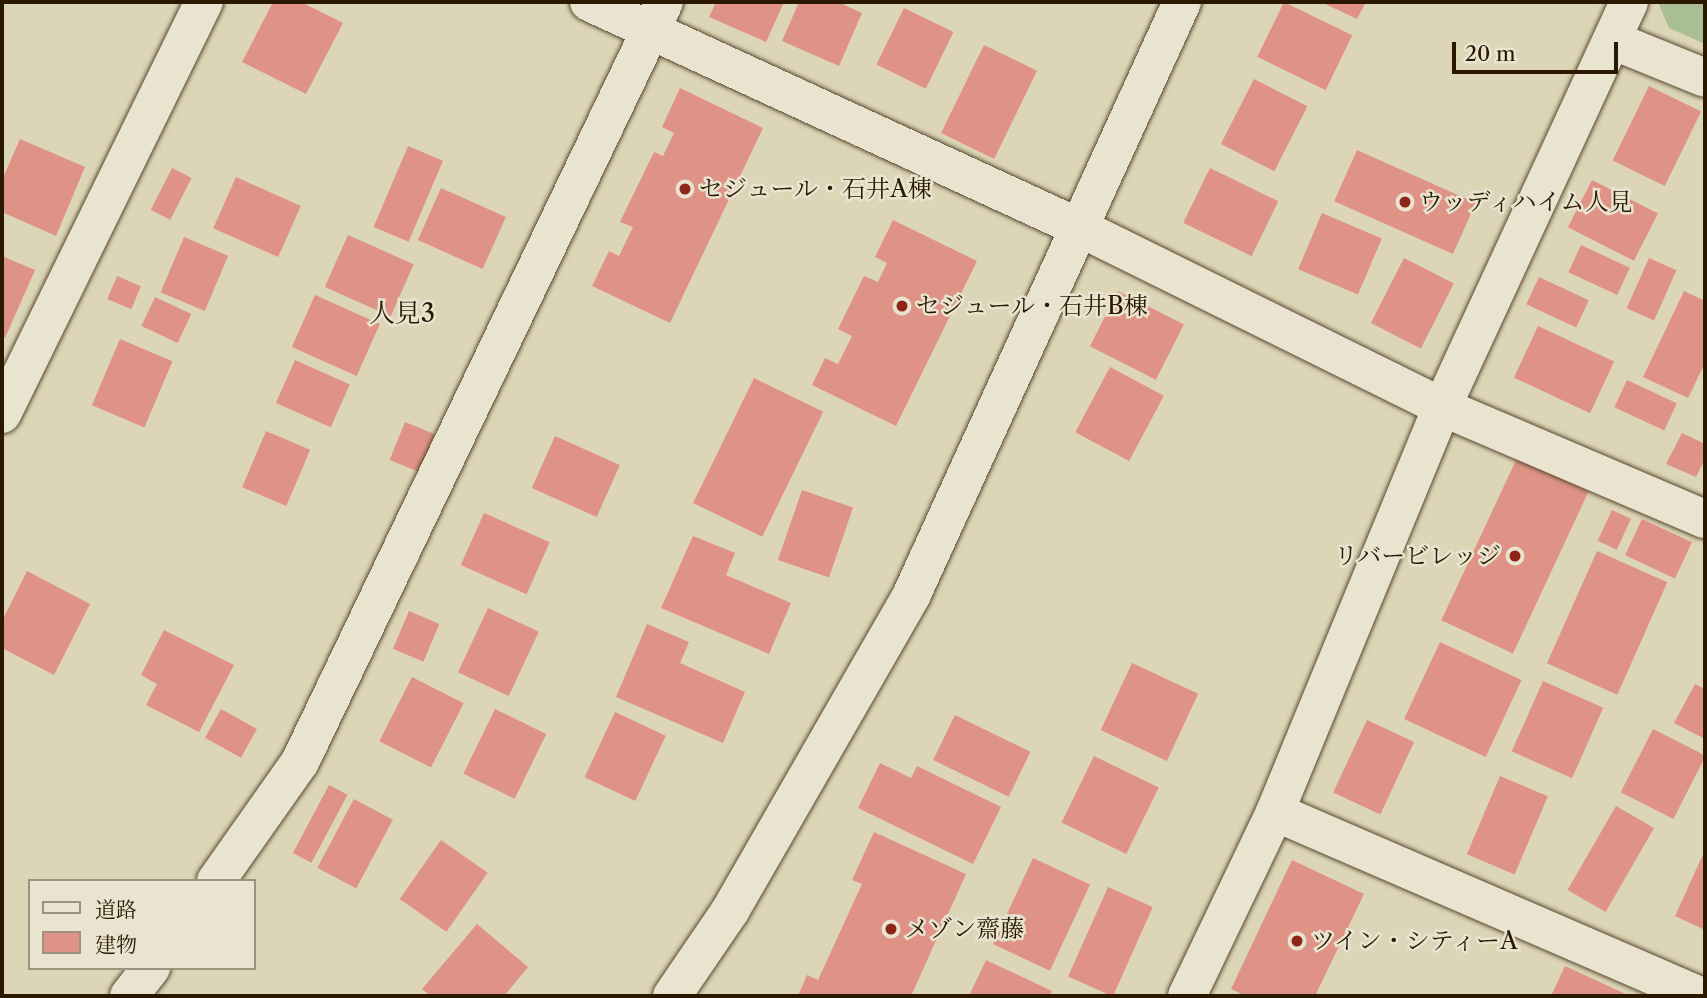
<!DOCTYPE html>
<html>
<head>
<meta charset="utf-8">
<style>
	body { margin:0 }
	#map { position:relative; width:1707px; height:998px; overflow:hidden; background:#ddd5b7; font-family:"Libre Caslon Text","Noto Serif JP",serif }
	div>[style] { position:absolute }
	.green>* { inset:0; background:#aabe93 }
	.building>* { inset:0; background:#df9386; transform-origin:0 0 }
	.roads { filter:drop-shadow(0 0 2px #58472e) drop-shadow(0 0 2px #58472e) }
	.minor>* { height:38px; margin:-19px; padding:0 19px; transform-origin:19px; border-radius:19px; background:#e9e4d0 }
	.tertiary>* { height:38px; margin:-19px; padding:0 19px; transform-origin:19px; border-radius:19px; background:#e9e4d0 }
	.dots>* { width:19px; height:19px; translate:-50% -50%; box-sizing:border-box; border:4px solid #e9e4d0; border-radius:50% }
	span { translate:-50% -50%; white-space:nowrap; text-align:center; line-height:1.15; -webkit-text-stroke:5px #e9e4d0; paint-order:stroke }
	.poi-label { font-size:24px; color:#2b1800 }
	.left { translate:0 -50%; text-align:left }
	.right { translate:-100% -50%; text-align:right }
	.neighbourhood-label { font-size:26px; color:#2b1800 }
	.frame { position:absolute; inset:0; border:4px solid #2b1800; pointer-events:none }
	.legend { position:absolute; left:28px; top:879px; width:228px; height:91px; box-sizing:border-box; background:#e9e4d0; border:2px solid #9d927d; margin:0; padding:9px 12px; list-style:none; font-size:21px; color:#2b1800 }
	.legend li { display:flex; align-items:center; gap:14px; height:35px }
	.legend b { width:35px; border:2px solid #9d927d }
	.scale { position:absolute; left:1452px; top:42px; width:166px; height:32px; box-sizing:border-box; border:4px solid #2b1800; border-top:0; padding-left:9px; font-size:21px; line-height:24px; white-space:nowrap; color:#2b1800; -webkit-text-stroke:5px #e9e4d0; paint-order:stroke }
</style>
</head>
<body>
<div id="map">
	<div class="green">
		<i style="clip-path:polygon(1658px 2px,1705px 2px,1705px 44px,1669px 28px)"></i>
	</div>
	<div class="building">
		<i style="clip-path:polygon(273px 2px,301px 2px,343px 23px,306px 94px,242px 62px)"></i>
		<i style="clip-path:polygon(716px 2px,784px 2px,766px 42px,709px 17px)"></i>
		<i style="clip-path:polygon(799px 2px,838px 2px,862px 13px,839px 66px,782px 41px)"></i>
		<i style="left:1284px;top:2px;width:76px;height:61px;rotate:26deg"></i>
		<i style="clip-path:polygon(1321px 2px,1366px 2px,1357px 19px)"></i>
		<i style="left:904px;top:8px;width:55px;height:63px;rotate:26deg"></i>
		<i style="left:984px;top:45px;width:59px;height:98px;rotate:26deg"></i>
		<i style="left:1254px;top:79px;width:60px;height:73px;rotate:27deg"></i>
		<i style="left:1649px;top:86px;width:58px;height:83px;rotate:26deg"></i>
		<i style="clip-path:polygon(680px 88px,763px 128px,670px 323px,592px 286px,609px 251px,619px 256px,633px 227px,620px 222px,654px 152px,663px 156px,674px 133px,662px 127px)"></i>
		<i style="clip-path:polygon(20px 139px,85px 167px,56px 236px,2px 212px,2px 180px)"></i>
		<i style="left:408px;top:146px;width:38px;height:88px;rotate:23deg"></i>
		<i style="left:1357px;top:150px;width:130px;height:56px;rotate:24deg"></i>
		<i style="left:172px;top:168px;width:22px;height:47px;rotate:27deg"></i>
		<i style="left:1210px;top:168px;width:76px;height:61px;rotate:26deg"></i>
		<i style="left:236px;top:177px;width:71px;height:56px;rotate:24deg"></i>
		<i style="left:1592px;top:180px;width:74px;height:53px;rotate:27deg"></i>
		<i style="left:441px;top:188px;width:71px;height:57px;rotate:24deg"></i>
		<i style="left:1322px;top:213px;width:65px;height:61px;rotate:23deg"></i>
		<i style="clip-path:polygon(893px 220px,977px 261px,896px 426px,812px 385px,825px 358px,838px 364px,852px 336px,838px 329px,864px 276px,878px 282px,887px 263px,875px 257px)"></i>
		<i style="left:348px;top:235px;width:72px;height:57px;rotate:24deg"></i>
		<i style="left:184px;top:237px;width:48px;height:60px;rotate:23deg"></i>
		<i style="left:1581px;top:245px;width:54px;height:30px;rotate:25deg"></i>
		<i style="clip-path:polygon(2px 256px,35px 270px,5px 338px,2px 337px)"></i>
		<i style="left:1404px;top:258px;width:56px;height:73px;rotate:27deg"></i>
		<i style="left:1649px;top:258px;width:30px;height:55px;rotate:24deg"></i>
		<i style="left:117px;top:276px;width:26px;height:25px;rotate:23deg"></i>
		<i style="left:1539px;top:277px;width:55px;height:30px;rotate:25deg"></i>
		<i style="left:1118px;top:291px;width:74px;height:62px;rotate:27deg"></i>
		<i style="clip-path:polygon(1684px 291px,1705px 301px,1705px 363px,1688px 398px,1643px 377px)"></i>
		<i style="left:315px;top:295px;width:71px;height:57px;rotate:24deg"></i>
		<i style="left:155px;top:297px;width:40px;height:32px;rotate:25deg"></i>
		<i style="left:1538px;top:326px;width:84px;height:57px;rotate:25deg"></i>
		<i style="left:120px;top:339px;width:57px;height:72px;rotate:23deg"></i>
		<i style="left:295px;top:360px;width:60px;height:47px;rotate:24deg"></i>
		<i style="left:1110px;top:367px;width:61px;height:74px;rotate:28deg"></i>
		<i style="left:754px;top:378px;width:77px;height:139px;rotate:26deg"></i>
		<i style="left:1627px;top:380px;width:55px;height:30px;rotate:25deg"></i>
		<i style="left:405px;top:422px;width:32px;height:41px;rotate:22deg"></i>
		<i style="left:266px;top:431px;width:48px;height:61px;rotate:23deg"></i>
		<i style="clip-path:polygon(1682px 433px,1705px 444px,1705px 459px,1696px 477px,1666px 464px)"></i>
		<i style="left:555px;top:436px;width:71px;height:57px;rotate:24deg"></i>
		<i style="left:1517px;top:458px;width:79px;height:179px;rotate:25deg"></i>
		<i style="left:802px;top:490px;width:54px;height:74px;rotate:19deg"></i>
		<i style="left:1612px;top:510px;width:21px;height:34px;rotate:25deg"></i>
		<i style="left:484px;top:513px;width:72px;height:57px;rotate:24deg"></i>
		<i style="left:1642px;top:519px;width:55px;height:40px;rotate:25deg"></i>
		<i style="clip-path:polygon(693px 536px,735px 553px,726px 575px,791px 603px,769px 654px,661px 608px)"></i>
		<i style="left:1597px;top:551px;width:77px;height:123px;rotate:24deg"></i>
		<i style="clip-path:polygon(27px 571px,90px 604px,54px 675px,2px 648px,2px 621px)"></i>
		<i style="left:488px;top:608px;width:56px;height:71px;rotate:25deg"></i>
		<i style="left:409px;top:611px;width:33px;height:41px;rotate:23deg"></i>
		<i style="clip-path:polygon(647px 624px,689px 642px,680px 663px,745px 692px,723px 743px,616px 697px)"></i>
		<i style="clip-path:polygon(164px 630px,234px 665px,199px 732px,146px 705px,157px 684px,141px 675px)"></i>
		<i style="left:1440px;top:642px;width:90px;height:85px;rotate:25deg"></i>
		<i style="left:1132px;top:663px;width:73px;height:74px;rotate:25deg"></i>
		<i style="left:412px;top:677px;width:58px;height:72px;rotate:27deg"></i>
		<i style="left:1543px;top:681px;width:66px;height:77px;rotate:24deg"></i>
		<i style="clip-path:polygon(1695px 684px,1705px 689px,1705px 739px,1674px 723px)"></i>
		<i style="left:221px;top:709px;width:41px;height:33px;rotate:29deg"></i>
		<i style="left:495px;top:709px;width:57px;height:72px;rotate:26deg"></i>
		<i style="left:615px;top:712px;width:56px;height:72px;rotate:25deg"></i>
		<i style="left:955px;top:715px;width:84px;height:50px;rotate:26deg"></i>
		<i style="left:1367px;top:720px;width:52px;height:80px;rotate:25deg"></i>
		<i style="left:1653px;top:729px;width:59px;height:71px;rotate:27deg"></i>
		<i style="left:1094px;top:756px;width:72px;height:74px;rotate:26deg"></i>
		<i style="clip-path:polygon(880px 763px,911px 778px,917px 766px,1001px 807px,973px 864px,858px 808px)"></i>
		<i style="left:1500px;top:776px;width:52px;height:85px;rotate:23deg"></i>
		<i style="left:329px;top:785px;width:21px;height:77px;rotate:28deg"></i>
		<i style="left:354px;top:799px;width:44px;height:78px;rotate:28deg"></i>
		<i style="left:1616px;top:806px;width:44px;height:97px;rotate:30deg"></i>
		<i style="clip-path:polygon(874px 832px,966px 874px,911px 996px,798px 996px,807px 975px,818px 980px,862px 884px,852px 880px)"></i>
		<i style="left:441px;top:840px;width:57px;height:72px;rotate:35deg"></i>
		<i style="clip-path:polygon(1705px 850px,1705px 930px,1675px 916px)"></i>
		<i style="left:1033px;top:858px;width:63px;height:95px;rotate:25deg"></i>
		<i style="clip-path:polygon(1292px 860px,1364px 894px,1315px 996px,1246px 996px,1231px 989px)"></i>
		<i style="left:1108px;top:887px;width:49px;height:98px;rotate:24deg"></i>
		<i style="clip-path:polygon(477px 924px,528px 967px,504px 996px,431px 996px,422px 989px)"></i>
		<i style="clip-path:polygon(986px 960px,1052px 991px,1050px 996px,969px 996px)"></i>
		<i style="clip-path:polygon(1565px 966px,1630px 996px,1551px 996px)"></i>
	</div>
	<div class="roads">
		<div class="minor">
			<i style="left:589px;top:2px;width:538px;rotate:24.71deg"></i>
			<i style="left:1078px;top:227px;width:406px;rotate:26.3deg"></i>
			<i style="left:1442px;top:407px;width:286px;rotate:23.1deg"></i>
			<i style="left:1612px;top:40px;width:100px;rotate:22.2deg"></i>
			<i style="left:2px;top:414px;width:459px;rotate:-63.9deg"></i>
			<i style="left:1275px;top:812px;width:463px;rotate:23.4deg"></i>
			<i style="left:216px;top:881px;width:146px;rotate:-54.8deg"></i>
			<i style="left:300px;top:762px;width:843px;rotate:-64.41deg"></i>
			<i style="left:129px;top:996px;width:36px;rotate:-52deg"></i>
			<i style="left:1187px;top:996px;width:204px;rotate:-64.4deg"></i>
			<i style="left:1275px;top:812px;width:438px;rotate:-67.6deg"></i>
			<i style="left:1442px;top:407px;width:446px;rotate:-65.2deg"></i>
		</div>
		<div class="tertiary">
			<i style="left:672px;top:996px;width:103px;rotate:-55.7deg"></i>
			<i style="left:730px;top:911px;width:366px;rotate:-60.1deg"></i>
			<i style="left:912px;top:594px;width:651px;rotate:-65.48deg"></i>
		</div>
	</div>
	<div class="dots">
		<i style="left:685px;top:189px;background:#8f2418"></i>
		<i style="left:1405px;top:202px;background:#8f2418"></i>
		<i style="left:902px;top:306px;background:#8f2418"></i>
		<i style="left:1515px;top:556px;background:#8f2418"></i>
		<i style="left:891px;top:929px;background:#8f2418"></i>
		<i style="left:1297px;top:941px;background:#8f2418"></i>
	</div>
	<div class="poi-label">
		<span class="left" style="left:699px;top:189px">セジュール・石井A棟</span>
		<span class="left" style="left:1419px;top:202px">ウッディハイム人見</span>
		<span class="left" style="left:916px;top:306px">セジュール・石井B棟</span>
		<span class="right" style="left:1501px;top:556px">リバービレッジ</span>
		<span class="left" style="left:905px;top:929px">メゾン齋藤</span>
		<span class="left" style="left:1311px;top:941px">ツイン・シティーA</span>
	</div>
	<div class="neighbourhood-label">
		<span style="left:402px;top:314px">人見3</span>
	</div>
	<div class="frame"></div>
	<ul class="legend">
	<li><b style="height:9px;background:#e9e4d0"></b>道路</li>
	<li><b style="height:19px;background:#df9386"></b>建物</li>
	</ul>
	<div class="scale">20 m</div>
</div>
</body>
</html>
